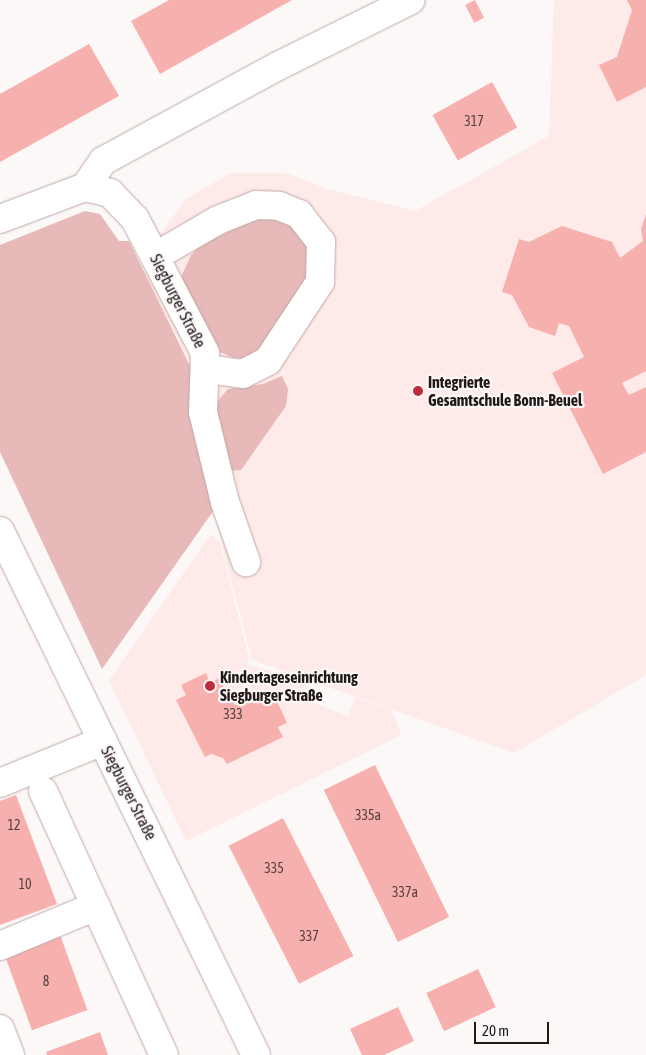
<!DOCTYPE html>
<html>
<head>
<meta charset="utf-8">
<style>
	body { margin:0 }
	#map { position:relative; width:646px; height:1055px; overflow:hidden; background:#fdf8f8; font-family:"Asap Condensed",sans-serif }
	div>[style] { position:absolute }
	.built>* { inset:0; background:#feeae9 }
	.green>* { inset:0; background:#e7b9b8 }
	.building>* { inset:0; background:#f6b1ae; transform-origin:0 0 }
	.roads { filter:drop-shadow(0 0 1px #c0a9a8) drop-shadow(0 0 1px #c0a9a8) }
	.minor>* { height:28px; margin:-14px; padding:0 14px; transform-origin:14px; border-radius:14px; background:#fff }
	.major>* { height:28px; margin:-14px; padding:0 14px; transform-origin:14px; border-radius:14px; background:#fff }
	.dots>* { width:14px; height:14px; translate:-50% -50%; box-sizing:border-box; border:2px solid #fdf8f8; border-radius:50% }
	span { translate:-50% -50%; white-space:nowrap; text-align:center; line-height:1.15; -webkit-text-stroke:4.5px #fdf8f8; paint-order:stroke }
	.number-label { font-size:14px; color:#563e3e }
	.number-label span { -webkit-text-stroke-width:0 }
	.street-label { font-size:16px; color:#211818 }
	.poi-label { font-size:16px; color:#211818; font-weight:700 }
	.left { translate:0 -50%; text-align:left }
	.scale { position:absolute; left:474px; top:1022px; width:75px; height:22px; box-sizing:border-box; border:2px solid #211818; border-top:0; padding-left:6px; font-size:15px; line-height:18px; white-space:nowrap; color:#211818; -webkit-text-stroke:4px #fdf8f8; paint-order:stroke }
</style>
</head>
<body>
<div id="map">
	<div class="built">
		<i style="clip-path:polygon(554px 0,646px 0,646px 675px,514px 753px,252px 660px,187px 412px,193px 369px,144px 273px,156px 240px,186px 199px,231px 173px,286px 173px,328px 189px,415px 211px,549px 136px)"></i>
		<i style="clip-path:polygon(211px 534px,220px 543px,249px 659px,247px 664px,308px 682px,309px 691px,316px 694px,313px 703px,348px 716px,355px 698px,392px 710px,401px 735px,186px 841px,109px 680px)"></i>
	</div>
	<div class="green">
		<i style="clip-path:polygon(85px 211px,100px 214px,119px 241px,129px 241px,192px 370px,214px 510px,102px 669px,0 452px,0 245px)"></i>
		<i style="clip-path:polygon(264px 218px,291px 224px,309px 246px,310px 275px,266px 345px,244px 358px,234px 358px,215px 350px,182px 287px,182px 275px,191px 255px,200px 246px,250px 221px)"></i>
		<i style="clip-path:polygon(282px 376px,288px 389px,286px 406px,241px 470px,230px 471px,216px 424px,217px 402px,228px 389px,263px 384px)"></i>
	</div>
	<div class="building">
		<i style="clip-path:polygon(169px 0,292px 0,160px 74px,131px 21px)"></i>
		<i style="left:475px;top:0;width:20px;height:11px;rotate:63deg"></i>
		<i style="clip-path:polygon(627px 0,646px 0,646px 87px,617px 102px,599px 65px,617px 57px,632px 10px)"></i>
		<i style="clip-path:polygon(89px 44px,119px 96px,0 162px,0 94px)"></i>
		<i style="left:492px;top:82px;width:52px;height:68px;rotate:61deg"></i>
		<i style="clip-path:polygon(646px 214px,646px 371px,622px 383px,629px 395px,646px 387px,646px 452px,603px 474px,552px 373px,584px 357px,569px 326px,559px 323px,555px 336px,529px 327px,512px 295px,502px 292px,519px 239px,529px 242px,562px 226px,612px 242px,620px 258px,643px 241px,641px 229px)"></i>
		<i style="clip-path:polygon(206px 673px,210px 683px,219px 678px,235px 705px,262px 693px,266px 702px,275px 697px,287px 723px,278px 727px,283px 737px,227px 764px,223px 758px,211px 754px,205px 757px,176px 700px,186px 695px,181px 685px)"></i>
		<i style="left:375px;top:765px;width:169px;height:57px;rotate:64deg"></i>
		<i style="clip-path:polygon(16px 795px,57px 904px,0 925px,0 801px)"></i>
		<i style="left:283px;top:818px;width:155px;height:61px;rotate:63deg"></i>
		<i style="left:59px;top:932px;width:83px;height:59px;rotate:70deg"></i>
		<i style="left:478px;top:969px;width:42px;height:57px;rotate:65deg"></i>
		<i style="clip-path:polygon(398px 1007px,414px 1041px,384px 1055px,362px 1055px,350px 1029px)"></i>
		<i style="clip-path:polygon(100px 1032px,108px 1055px,47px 1055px,46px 1052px)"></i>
	</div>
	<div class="roads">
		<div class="minor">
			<i style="left:85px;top:187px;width:32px;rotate:-55deg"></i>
			<i style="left:103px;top:161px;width:199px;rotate:-28.5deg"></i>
			<i style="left:278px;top:66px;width:148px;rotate:-26.4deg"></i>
			<i style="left:0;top:219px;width:91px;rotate:-20.6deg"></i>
			<i style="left:85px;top:187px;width:26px;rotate:13deg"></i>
			<i style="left:110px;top:193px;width:36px;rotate:46deg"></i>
			<i style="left:135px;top:219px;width:151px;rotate:62.4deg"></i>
			<i style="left:205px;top:353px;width:59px;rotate:91.9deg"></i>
			<i style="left:203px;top:412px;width:93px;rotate:76.3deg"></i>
			<i style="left:225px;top:502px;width:64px;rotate:70.7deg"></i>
			<i style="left:156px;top:256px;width:72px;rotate:-30.1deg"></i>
			<i style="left:218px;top:220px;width:41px;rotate:-21.5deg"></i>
			<i style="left:256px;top:205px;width:23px;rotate:2deg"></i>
			<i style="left:279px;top:206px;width:22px;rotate:22deg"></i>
			<i style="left:299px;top:214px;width:36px;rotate:52deg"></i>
			<i style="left:321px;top:242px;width:40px;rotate:91.4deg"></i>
			<i style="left:320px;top:282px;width:95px;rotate:123.4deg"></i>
			<i style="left:268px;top:361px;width:28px;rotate:153deg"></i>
			<i style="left:243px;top:374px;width:37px;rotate:-172deg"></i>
			<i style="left:0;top:783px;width:111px;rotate:-22.2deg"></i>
			<i style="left:43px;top:791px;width:290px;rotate:65.4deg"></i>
			<i style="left:0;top:946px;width:104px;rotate:-22.6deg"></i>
			<i style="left:0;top:1029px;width:28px;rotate:69deg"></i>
		</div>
		<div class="major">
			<i style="left:0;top:531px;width:583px;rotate:63.96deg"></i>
		</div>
	</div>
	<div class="dots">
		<i style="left:418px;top:391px;background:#be2d3c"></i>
		<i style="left:210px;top:686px;background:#be2d3c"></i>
	</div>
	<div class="number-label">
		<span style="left:474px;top:121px">317</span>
		<span style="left:233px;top:714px">333</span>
		<span style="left:368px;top:815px">335a</span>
		<span style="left:14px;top:825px">12</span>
		<span style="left:274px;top:868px">335</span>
		<span style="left:25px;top:884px">10</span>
		<span style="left:405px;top:892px">337a</span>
		<span style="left:309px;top:936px">337</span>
		<span style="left:46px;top:981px">8</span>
	</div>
	<div class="street-label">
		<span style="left:178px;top:301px;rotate:63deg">Siegburger Straße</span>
		<span style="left:129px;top:793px;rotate:63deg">Siegburger Straße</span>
	</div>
	<div class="poi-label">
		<span class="left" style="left:428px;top:391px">Integrierte<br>Gesamtschule Bonn-Beuel</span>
		<span class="left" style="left:220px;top:686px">Kindertageseinrichtung<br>Siegburger Straße</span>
	</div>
	<div class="scale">20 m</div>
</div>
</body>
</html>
